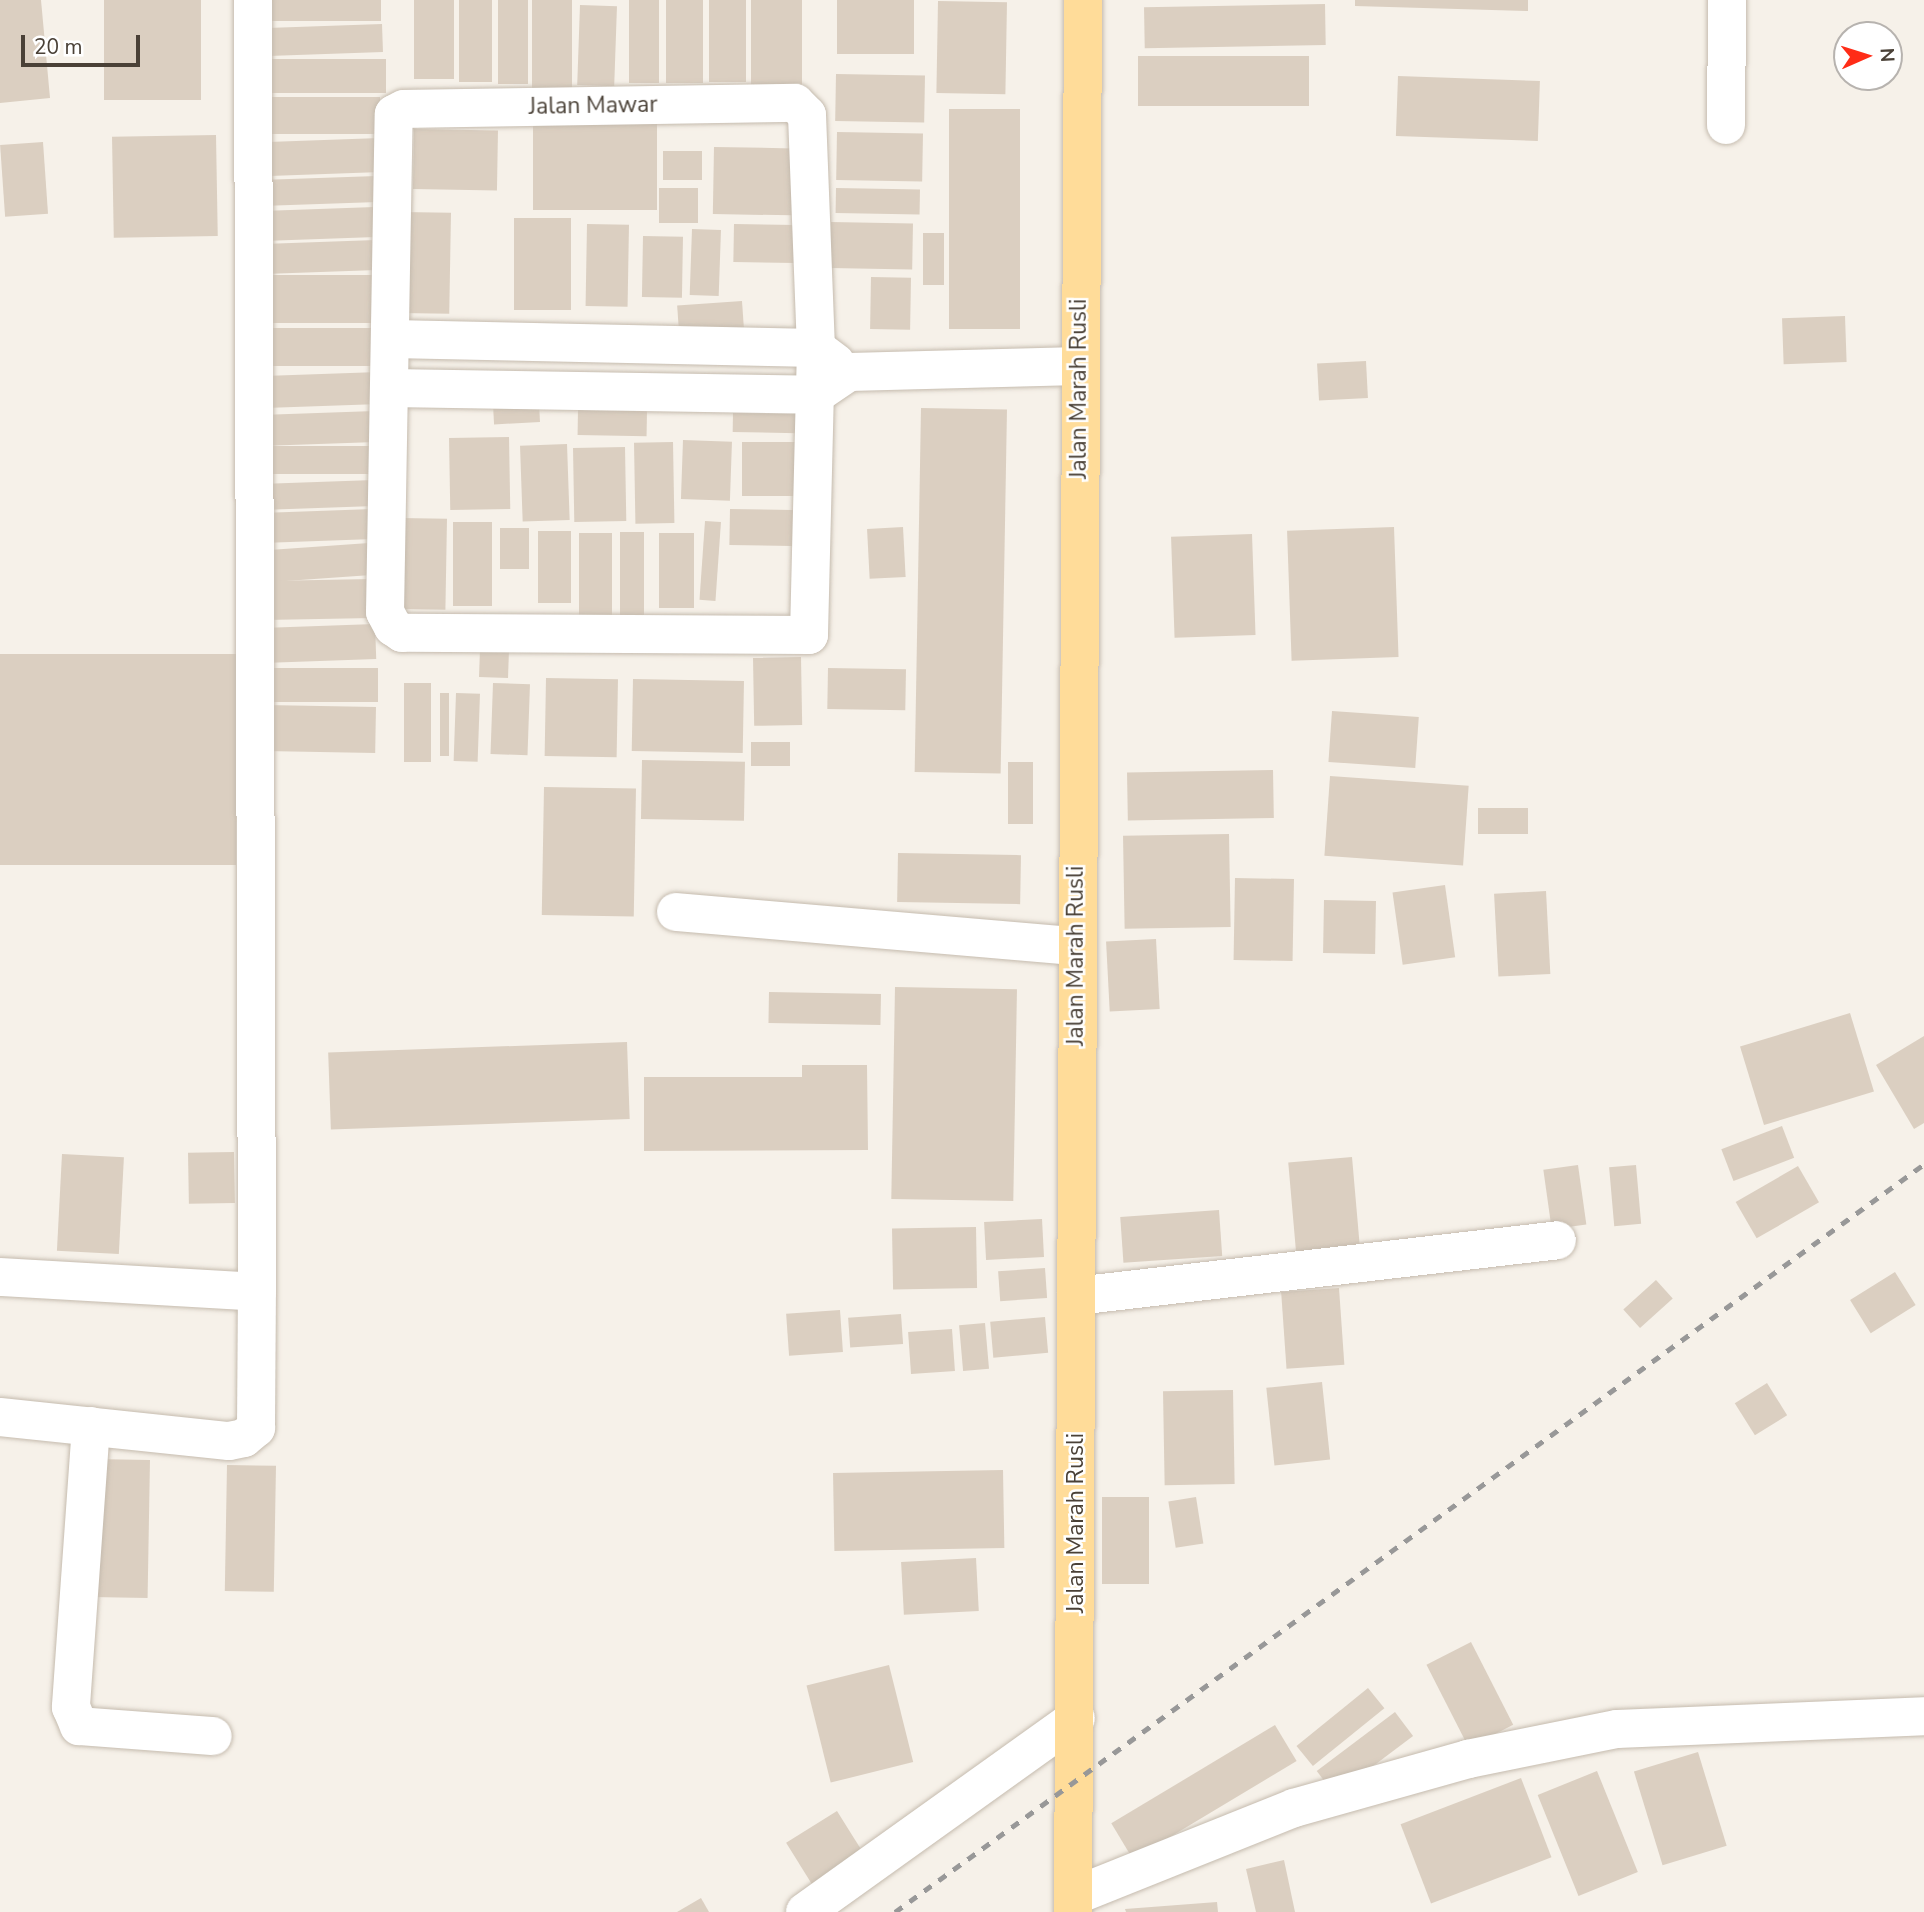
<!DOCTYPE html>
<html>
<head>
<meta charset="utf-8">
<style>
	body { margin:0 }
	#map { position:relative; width:1924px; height:1912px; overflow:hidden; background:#f6f1e9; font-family:"Nunito Sans",sans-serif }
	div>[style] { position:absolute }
	.building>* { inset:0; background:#dbcfc1; transform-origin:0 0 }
	.roads { filter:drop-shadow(0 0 2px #c5bbae) drop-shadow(0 0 2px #c5bbae) }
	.minor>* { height:38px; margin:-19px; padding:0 19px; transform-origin:19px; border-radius:19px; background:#fff }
	.major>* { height:38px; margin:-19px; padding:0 19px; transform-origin:19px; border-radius:19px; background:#ffdc99 }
	.rail>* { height:5px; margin-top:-2.5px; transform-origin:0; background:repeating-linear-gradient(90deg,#989898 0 9px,transparent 0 18px) }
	span { translate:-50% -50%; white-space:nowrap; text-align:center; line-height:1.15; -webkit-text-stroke:5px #fff; paint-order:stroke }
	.street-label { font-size:23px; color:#4a4137 }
	.north { position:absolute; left:1833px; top:21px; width:70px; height:70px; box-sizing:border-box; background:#fff; border:2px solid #b7b3af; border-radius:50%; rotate:87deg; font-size:19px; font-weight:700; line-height:28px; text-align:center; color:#4a4137 }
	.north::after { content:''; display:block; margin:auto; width:24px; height:32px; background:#ff2c17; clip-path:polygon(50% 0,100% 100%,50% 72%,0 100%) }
	.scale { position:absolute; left:21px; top:35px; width:119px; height:32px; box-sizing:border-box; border:4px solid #4a4137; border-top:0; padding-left:9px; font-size:21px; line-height:24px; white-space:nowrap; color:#4a4137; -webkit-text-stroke:5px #fff; paint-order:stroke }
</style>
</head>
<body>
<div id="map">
	<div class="building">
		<i style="clip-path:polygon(0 0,41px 0,50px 98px,0 103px)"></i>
		<i style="left:104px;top:0;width:97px;height:100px"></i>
		<i style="left:259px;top:0;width:122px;height:21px"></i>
		<i style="left:414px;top:0;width:40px;height:79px"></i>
		<i style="left:459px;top:0;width:33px;height:82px"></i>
		<i style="left:498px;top:0;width:30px;height:84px"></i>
		<i style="left:532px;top:0;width:40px;height:88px"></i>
		<i style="left:629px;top:0;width:30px;height:83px"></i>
		<i style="left:666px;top:0;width:37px;height:83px"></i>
		<i style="left:709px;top:0;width:37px;height:82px"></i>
		<i style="left:751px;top:0;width:51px;height:90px"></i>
		<i style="left:837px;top:0;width:77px;height:54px"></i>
		<i style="clip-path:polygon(1355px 0,1528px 0,1528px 11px,1355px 6px)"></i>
		<i style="left:938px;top:1px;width:69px;height:92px;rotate:1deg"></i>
		<i style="left:1325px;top:4px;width:41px;height:181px;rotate:89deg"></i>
		<i style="left:580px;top:5px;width:37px;height:80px;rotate:2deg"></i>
		<i style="left:382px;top:24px;width:28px;height:122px;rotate:88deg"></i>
		<i style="left:1309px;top:56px;width:50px;height:171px;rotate:90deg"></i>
		<i style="left:260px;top:59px;width:126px;height:34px"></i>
		<i style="left:836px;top:74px;width:89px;height:47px;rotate:1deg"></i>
		<i style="left:1398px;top:76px;width:142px;height:60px;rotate:2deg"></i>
		<i style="left:262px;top:97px;width:118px;height:37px"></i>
		<i style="left:949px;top:109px;width:71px;height:220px"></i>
		<i style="left:533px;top:121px;width:124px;height:89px"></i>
		<i style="left:414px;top:129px;width:84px;height:60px;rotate:1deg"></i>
		<i style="left:837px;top:132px;width:86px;height:48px;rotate:1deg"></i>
		<i style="left:216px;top:135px;width:101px;height:104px;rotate:89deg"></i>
		<i style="left:380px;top:138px;width:34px;height:119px;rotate:88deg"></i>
		<i style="left:43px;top:142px;width:72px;height:43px;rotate:86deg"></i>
		<i style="left:714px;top:147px;width:79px;height:67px;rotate:1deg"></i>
		<i style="left:663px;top:151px;width:39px;height:29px"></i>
		<i style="left:377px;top:176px;width:26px;height:117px;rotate:88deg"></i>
		<i style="left:659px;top:188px;width:39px;height:35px"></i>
		<i style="left:836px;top:188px;width:84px;height:25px;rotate:1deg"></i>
		<i style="left:375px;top:207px;width:30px;height:113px;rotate:88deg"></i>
		<i style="left:402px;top:212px;width:49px;height:101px;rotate:1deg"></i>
		<i style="left:514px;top:218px;width:57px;height:92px"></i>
		<i style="left:831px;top:222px;width:82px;height:46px;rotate:1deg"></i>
		<i style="left:587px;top:224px;width:42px;height:82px;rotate:1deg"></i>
		<i style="left:734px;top:224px;width:62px;height:38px;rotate:1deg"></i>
		<i style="left:692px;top:229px;width:29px;height:66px;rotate:2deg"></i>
		<i style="left:923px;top:233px;width:21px;height:52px"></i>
		<i style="left:643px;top:236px;width:40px;height:61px;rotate:1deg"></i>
		<i style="left:376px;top:240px;width:30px;height:113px;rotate:88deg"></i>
		<i style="left:378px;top:275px;width:48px;height:114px;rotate:90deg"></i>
		<i style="left:871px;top:277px;width:40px;height:52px;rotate:1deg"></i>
		<i style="left:742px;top:301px;width:27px;height:65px;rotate:86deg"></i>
		<i style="left:1845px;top:316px;width:46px;height:63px;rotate:88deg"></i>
		<i style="left:379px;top:328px;width:38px;height:116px;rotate:90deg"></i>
		<i style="left:1366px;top:361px;width:37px;height:49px;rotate:87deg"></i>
		<i style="left:379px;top:372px;width:32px;height:115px;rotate:88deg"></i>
		<i style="left:539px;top:403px;width:19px;height:46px;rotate:87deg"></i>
		<i style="left:921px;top:408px;width:86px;height:364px;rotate:1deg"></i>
		<i style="left:578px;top:410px;width:69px;height:25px;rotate:1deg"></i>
		<i style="left:375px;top:411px;width:31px;height:115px;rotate:88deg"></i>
		<i style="left:733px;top:413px;width:65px;height:19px;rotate:1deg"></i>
		<i style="left:509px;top:437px;width:72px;height:60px;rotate:89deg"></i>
		<i style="left:683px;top:440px;width:49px;height:59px;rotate:2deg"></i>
		<i style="left:673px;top:442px;width:81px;height:39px;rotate:89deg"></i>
		<i style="left:742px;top:442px;width:53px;height:54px"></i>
		<i style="left:567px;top:444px;width:76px;height:47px;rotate:88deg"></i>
		<i style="left:375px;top:446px;width:28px;height:113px;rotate:90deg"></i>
		<i style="left:625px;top:447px;width:74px;height:52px;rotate:89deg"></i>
		<i style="left:374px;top:480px;width:26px;height:114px;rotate:88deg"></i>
		<i style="left:373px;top:509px;width:30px;height:112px;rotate:88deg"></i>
		<i style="left:730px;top:509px;width:63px;height:36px;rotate:1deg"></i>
		<i style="left:400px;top:518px;width:47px;height:91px;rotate:1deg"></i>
		<i style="left:705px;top:521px;width:16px;height:79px;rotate:4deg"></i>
		<i style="left:453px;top:522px;width:39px;height:84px"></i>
		<i style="left:903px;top:527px;width:50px;height:36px;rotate:87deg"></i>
		<i style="left:1394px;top:527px;width:130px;height:107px;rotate:88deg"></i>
		<i style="left:500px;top:528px;width:29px;height:41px"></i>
		<i style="left:571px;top:531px;width:72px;height:33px;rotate:90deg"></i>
		<i style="left:644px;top:532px;width:89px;height:24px;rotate:90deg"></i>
		<i style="left:579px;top:533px;width:33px;height:83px"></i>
		<i style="left:659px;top:533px;width:35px;height:75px"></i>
		<i style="left:1252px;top:534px;width:101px;height:81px;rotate:88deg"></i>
		<i style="left:369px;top:543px;width:32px;height:107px;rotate:86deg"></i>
		<i style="left:372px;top:579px;width:39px;height:108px;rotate:89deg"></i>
		<i style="left:375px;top:624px;width:35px;height:106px;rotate:88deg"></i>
		<i style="left:480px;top:649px;width:29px;height:28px;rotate:2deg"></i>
		<i style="left:236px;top:654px;width:211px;height:236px;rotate:90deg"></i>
		<i style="left:801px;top:657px;width:68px;height:48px;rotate:89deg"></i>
		<i style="left:270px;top:668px;width:108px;height:34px"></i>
		<i style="left:828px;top:668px;width:78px;height:41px;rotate:1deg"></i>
		<i style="left:546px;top:678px;width:72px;height:78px;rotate:1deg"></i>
		<i style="left:633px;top:679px;width:111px;height:72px;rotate:1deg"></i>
		<i style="left:404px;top:683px;width:27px;height:79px"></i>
		<i style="left:493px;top:683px;width:37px;height:71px;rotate:2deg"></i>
		<i style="left:449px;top:693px;width:63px;height:9px;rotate:90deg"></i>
		<i style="left:456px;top:693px;width:24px;height:68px;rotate:2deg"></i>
		<i style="left:265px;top:705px;width:111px;height:46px;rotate:1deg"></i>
		<i style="left:1332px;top:711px;width:87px;height:51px;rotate:4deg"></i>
		<i style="left:790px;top:742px;width:24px;height:39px;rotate:90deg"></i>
		<i style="left:642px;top:760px;width:103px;height:59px;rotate:1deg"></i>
		<i style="left:1008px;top:762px;width:25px;height:62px"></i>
		<i style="left:1273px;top:770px;width:48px;height:146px;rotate:89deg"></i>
		<i style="left:1330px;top:776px;width:139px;height:80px;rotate:4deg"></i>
		<i style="left:544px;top:787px;width:92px;height:128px;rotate:1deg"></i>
		<i style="left:1478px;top:808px;width:50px;height:26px"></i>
		<i style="left:1229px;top:834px;width:93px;height:106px;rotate:89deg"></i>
		<i style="left:898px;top:853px;width:123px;height:49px;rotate:1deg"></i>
		<i style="left:1235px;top:878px;width:59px;height:82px;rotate:1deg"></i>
		<i style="left:1445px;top:885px;width:73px;height:53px;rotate:82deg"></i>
		<i style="left:1546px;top:891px;width:83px;height:52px;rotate:87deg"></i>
		<i style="left:1324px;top:900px;width:52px;height:53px;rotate:1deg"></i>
		<i style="left:1156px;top:939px;width:70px;height:50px;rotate:87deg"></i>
		<i style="left:895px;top:987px;width:122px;height:212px;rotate:1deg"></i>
		<i style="left:769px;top:992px;width:112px;height:31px;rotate:1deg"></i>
		<i style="left:1850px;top:1013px;width:82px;height:115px;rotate:73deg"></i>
		<i style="clip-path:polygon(1924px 1036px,1924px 1123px,1914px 1129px,1876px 1065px)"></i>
		<i style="left:627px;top:1042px;width:77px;height:299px;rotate:88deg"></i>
		<i style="clip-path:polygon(802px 1065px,867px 1065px,868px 1150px,644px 1151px,644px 1077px,802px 1077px)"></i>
		<i style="left:1782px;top:1126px;width:34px;height:65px;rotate:69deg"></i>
		<i style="left:234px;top:1152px;width:51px;height:46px;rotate:89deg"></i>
		<i style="left:62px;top:1154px;width:62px;height:97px;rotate:3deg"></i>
		<i style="left:1352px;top:1157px;width:95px;height:64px;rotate:85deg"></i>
		<i style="left:1578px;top:1165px;width:60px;height:35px;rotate:82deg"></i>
		<i style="left:1636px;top:1165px;width:59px;height:27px;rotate:85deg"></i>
		<i style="left:1798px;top:1166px;width:42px;height:72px;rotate:60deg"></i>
		<i style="left:1219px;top:1210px;width:46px;height:99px;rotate:86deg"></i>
		<i style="left:1042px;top:1219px;width:38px;height:58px;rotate:87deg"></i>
		<i style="left:976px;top:1227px;width:61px;height:84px;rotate:89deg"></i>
		<i style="left:1045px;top:1268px;width:30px;height:47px;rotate:86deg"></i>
		<i style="left:1895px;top:1272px;width:39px;height:53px;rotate:58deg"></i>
		<i style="left:1656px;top:1280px;width:25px;height:44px;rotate:48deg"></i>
		<i style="left:1339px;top:1288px;width:77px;height:58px;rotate:86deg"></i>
		<i style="left:840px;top:1310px;width:42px;height:54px;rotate:86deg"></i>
		<i style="left:901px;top:1314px;width:30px;height:53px;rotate:86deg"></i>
		<i style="left:1045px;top:1317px;width:36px;height:55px;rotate:85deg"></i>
		<i style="left:985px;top:1323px;width:46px;height:26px;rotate:85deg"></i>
		<i style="left:952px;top:1329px;width:42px;height:44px;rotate:86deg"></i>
		<i style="left:1322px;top:1382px;width:78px;height:56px;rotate:84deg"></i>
		<i style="left:1767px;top:1383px;width:38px;height:38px;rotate:58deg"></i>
		<i style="left:1233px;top:1390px;width:94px;height:70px;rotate:89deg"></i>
		<i style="left:94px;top:1459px;width:56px;height:138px;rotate:1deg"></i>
		<i style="left:227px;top:1465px;width:49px;height:126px;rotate:1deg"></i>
		<i style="left:1003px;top:1470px;width:78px;height:170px;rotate:89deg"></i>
		<i style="left:1102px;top:1497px;width:47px;height:87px"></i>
		<i style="left:1196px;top:1497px;width:47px;height:28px;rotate:81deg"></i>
		<i style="left:976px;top:1558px;width:53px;height:75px;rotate:87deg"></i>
		<i style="left:1471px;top:1642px;width:93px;height:50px;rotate:63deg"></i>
		<i style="left:889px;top:1665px;width:100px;height:85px;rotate:76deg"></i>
		<i style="left:1368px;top:1688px;width:26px;height:92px;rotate:51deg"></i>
		<i style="left:1395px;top:1712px;width:30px;height:98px;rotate:53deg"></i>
		<i style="left:1275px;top:1725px;width:42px;height:191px;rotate:59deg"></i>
		<i style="left:1698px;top:1752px;width:98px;height:67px;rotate:73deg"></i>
		<i style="left:1597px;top:1771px;width:109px;height:64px;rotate:68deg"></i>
		<i style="left:1521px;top:1778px;width:85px;height:129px;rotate:69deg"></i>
		<i style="left:837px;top:1811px;width:52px;height:60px;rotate:58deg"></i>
		<i style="clip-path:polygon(1284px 1860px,1295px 1912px,1256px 1912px,1246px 1869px)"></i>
		<i style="clip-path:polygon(701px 1898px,709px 1912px,677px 1912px)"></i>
		<i style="clip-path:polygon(1217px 1902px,1218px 1912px,1126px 1912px,1125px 1909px)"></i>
	</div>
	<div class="roads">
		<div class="minor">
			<i style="left:795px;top:103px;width:17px;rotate:45deg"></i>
			<i style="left:807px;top:115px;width:233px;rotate:87.8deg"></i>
			<i style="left:816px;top:348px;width:287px;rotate:91.4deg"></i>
			<i style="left:809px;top:635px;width:407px;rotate:-179.7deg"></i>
			<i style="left:402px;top:633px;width:11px;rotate:-146deg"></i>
			<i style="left:393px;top:627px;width:17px;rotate:-118deg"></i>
			<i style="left:385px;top:612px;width:498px;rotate:-89deg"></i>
			<i style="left:394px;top:114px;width:11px;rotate:-27deg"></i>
			<i style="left:404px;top:109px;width:391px;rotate:-0.9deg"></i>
			<i style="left:1726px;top:125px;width:125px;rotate:-89.5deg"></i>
			<i style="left:392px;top:339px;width:424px;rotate:1.2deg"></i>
			<i style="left:816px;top:348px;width:25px;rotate:37deg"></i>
			<i style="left:390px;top:388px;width:425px;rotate:0.9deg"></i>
			<i style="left:815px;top:395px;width:41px;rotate:-34.1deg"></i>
			<i style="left:849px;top:372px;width:230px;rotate:-1.5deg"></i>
			<i style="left:676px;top:912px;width:401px;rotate:4.9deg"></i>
			<i style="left:0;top:1277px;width:257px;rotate:3.3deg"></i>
			<i style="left:257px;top:1292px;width:1292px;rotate:-90.18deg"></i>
			<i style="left:1076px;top:1296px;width:484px;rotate:-6.6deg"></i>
			<i style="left:0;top:1417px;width:230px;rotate:6deg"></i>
			<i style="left:229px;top:1441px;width:15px;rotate:-11deg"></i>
			<i style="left:244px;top:1438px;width:16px;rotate:-40deg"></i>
			<i style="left:256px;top:1428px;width:136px;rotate:-89.6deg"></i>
			<i style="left:91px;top:1426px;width:282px;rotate:94.1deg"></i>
			<i style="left:71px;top:1707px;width:21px;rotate:67deg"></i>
			<i style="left:79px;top:1726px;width:134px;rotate:4.3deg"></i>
			<i style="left:1074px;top:1896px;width:237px;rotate:-21.8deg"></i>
			<i style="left:1294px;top:1808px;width:181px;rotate:-15.7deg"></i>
			<i style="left:1468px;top:1759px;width:152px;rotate:-11.4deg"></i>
			<i style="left:1617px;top:1729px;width:307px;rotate:-2.4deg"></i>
			<i style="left:805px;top:1912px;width:333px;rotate:-35.6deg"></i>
		</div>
		<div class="major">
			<i style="left:1073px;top:1912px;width:1912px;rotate:-89.7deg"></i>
		</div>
	</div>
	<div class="rail">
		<i style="left:895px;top:1912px;width:1272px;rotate:-36.01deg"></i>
	</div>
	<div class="street-label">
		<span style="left:593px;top:106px;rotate:-1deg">Jalan Mawar</span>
		<span style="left:1079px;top:389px;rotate:-90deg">Jalan Marah Rusli</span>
		<span style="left:1076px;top:956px;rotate:-90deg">Jalan Marah Rusli</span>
		<span style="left:1076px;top:1523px;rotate:-90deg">Jalan Marah Rusli</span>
	</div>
	<div class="north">N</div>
	<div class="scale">20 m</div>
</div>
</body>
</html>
